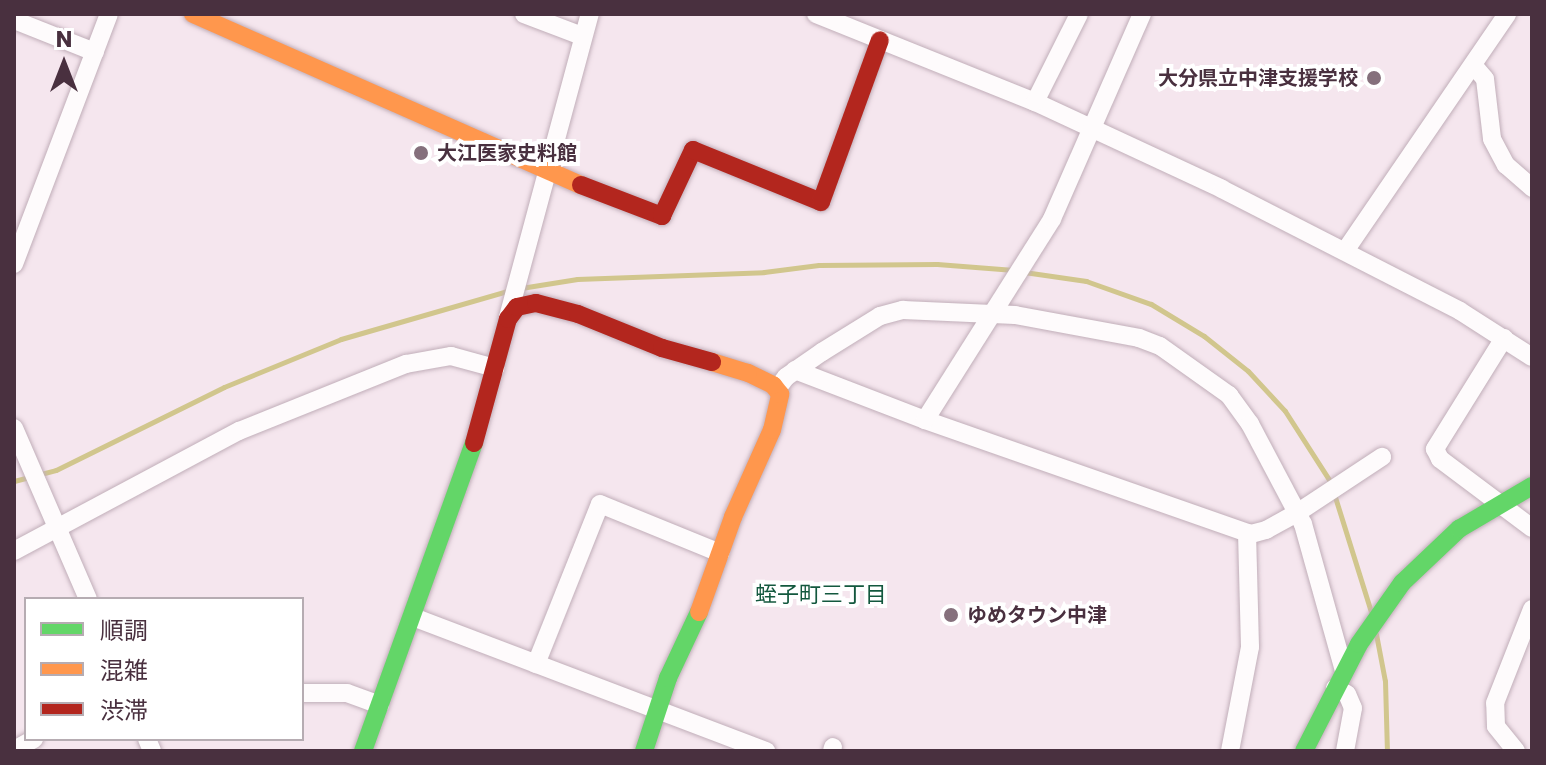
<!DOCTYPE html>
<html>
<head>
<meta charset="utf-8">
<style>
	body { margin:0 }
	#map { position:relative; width:1546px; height:765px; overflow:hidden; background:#f5e6ee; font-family:Poppins,"Noto Sans JP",sans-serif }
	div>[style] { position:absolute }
	.stream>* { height:5px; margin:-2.5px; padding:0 2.5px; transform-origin:2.5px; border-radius:2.5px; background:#d1c68d }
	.roads { filter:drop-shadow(0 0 2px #c1aeb9) drop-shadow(0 0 2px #c1aeb9) }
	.street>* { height:18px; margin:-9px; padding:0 9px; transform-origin:9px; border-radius:9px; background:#fefbfc }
	.fast>* { height:18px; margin:-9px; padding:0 9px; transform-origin:9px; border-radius:9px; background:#63d668 }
	.slow>* { height:18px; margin:-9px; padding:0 9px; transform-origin:9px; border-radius:9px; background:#ff974d }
	.jam>* { height:18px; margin:-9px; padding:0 9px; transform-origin:9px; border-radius:9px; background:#b3261e }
	.dots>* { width:22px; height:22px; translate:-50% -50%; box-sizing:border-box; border:4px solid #fff; border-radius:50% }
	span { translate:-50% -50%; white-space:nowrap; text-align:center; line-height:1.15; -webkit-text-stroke:8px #fff; paint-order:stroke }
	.poi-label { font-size:20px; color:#49303f; font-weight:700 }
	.right { translate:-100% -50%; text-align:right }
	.left { translate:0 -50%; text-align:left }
	.neighbourhood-label { font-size:22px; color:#13583e }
	.frame { position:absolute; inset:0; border:16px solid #49303f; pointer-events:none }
	.legend { position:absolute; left:24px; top:597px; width:280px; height:144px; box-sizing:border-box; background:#fff; border:2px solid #b6acb2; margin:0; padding:10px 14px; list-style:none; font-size:24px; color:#49303f }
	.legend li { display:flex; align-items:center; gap:16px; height:40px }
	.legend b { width:40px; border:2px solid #b6acb2 }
	.north { position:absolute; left:24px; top:24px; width:80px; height:80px; -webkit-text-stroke:6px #fff; paint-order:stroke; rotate:0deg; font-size:22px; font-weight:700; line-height:32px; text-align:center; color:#49303f }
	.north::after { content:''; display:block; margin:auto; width:28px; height:36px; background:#49303f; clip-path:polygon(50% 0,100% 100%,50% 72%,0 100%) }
</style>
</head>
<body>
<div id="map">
	<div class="stream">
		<i style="left:1024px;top:272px;width:63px;rotate:8.3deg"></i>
		<i style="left:1086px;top:281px;width:69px;rotate:19.5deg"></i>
		<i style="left:1151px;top:304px;width:62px;rotate:31.1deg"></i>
		<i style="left:1204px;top:336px;width:56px;rotate:38.5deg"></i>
		<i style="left:1248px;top:371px;width:54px;rotate:47.2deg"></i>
		<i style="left:1285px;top:411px;width:83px;rotate:57.3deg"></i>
		<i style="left:1330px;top:481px;width:137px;rotate:72.6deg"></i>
		<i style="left:521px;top:288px;width:57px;rotate:-9.1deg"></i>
		<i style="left:577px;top:279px;width:187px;rotate:-2.1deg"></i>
		<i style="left:764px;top:272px;width:55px;rotate:-7.3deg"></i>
		<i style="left:819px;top:265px;width:118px;rotate:-0.5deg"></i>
		<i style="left:937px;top:264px;width:77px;rotate:4.5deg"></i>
		<i style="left:14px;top:481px;width:43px;rotate:-14.7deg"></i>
		<i style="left:56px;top:470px;width:187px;rotate:-26.3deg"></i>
		<i style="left:224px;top:387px;width:126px;rotate:-22.3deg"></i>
		<i style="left:341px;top:339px;width:177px;rotate:-16.1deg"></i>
		<i style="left:1376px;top:634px;width:48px;rotate:79.2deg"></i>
		<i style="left:1385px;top:681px;width:70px;rotate:88.4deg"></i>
	</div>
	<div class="roads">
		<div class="street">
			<i style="left:524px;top:14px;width:62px;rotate:20.8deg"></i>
			<i style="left:816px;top:14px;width:236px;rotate:21.9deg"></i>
			<i style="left:1035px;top:102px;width:206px;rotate:24.9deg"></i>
			<i style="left:1222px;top:189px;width:267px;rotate:27.1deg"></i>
			<i style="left:1460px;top:311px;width:85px;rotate:32.6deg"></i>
			<i style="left:14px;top:20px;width:87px;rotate:21.6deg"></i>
			<i style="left:1473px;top:65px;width:18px;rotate:49deg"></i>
			<i style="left:1485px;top:79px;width:60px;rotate:83.3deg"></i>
			<i style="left:1492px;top:139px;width:30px;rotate:62deg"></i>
			<i style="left:1506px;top:165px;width:35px;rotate:41deg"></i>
			<i style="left:1035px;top:102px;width:98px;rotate:-63.4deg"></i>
			<i style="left:1345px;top:251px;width:287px;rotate:-55.6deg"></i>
			<i style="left:14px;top:264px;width:267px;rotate:-69.2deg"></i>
			<i style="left:508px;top:317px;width:314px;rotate:-74.9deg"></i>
			<i style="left:1504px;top:338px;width:131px;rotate:121.9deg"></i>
			<i style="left:1435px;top:449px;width:11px;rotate:63deg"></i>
			<i style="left:1440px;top:459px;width:115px;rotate:36.9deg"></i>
			<i style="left:795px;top:370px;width:139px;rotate:21deg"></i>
			<i style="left:925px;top:420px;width:345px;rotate:19.3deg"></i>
			<i style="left:1251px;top:534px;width:16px;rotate:-15deg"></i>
			<i style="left:1266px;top:530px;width:35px;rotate:-29deg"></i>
			<i style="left:1297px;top:513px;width:102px;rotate:-33.4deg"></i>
			<i style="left:777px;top:389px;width:15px;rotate:-53deg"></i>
			<i style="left:786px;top:377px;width:44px;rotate:-34.8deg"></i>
			<i style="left:822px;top:352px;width:68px;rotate:-31.8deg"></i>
			<i style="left:880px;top:316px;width:24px;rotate:-15deg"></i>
			<i style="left:903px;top:310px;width:112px;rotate:2.6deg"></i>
			<i style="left:1015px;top:315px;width:126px;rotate:10.5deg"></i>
			<i style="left:1139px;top:338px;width:22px;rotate:21deg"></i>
			<i style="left:1160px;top:346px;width:85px;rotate:35.4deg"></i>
			<i style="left:1229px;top:395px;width:36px;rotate:54deg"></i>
			<i style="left:1250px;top:424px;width:113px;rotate:62.1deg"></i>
			<i style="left:1303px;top:524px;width:153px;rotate:74.4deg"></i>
			<i style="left:925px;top:420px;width:238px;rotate:-57.7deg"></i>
			<i style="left:1052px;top:219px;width:224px;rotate:-66.3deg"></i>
			<i style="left:14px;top:428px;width:186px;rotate:66.6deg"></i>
			<i style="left:14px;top:551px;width:255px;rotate:-28.1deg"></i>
			<i style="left:239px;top:431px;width:180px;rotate:-21.9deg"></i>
			<i style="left:406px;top:364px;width:46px;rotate:-10.1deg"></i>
			<i style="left:451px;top:356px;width:46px;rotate:15.3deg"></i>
			<i style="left:413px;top:617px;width:378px;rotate:20.8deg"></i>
			<i style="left:536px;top:664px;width:172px;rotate:-68.2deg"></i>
			<i style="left:600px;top:504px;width:130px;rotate:22.2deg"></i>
			<i style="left:1335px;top:688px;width:13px;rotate:27deg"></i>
			<i style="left:1347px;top:694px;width:15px;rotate:67deg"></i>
			<i style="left:1353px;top:708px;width:44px;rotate:100.5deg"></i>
			<i style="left:302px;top:693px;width:45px"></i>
			<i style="left:347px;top:693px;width:35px;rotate:20deg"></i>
			<i style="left:147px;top:739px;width:13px;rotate:67deg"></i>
			<i style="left:14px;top:750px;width:23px;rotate:-29deg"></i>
			<i style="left:832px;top:751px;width:4px;rotate:-76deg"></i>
			<i style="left:1230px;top:751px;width:106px;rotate:-79.1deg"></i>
			<i style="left:1250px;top:647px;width:114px;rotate:-91.5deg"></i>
			<i style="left:1516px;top:751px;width:32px;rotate:-129deg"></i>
			<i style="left:1496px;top:726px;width:23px;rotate:-92deg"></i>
			<i style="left:1495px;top:703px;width:101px;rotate:-68.5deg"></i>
		</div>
		<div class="fast">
			<i style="left:363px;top:751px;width:327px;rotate:-70.2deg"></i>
			<i style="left:644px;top:751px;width:77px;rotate:-71.8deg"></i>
			<i style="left:668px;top:678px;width:73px;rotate:-64.8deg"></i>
			<i style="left:1304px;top:751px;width:120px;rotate:-62.8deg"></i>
			<i style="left:1359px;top:644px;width:75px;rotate:-54.8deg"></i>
			<i style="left:1402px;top:583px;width:79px;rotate:-43.5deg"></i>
			<i style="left:1459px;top:529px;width:85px;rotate:-30.5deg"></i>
		</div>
		<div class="slow">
			<i style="left:193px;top:14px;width:424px;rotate:23.8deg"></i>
			<i style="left:699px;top:612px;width:101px;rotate:-70.3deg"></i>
			<i style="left:733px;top:517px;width:95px;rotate:-65.9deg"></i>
			<i style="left:772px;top:430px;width:37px;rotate:-77deg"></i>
			<i style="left:780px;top:394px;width:11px;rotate:-128deg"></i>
			<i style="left:773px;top:385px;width:28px;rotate:-154deg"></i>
			<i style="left:748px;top:373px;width:38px;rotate:-163deg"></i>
		</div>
		<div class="jam">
			<i style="left:581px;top:185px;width:87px;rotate:20.9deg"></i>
			<i style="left:662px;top:216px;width:73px;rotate:-64.8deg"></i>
			<i style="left:693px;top:150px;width:138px;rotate:22.1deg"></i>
			<i style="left:821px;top:202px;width:172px;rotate:-70deg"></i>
			<i style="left:474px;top:443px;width:129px;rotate:-74.7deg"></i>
			<i style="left:508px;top:319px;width:15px;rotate:-53deg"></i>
			<i style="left:517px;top:307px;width:19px;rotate:-12deg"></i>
			<i style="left:536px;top:303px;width:43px;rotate:14.7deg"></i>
			<i style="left:578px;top:314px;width:91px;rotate:22deg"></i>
			<i style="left:662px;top:348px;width:52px;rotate:15.6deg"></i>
		</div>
	</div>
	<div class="dots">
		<i style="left:1374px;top:78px;background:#85707c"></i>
		<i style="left:421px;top:153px;background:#85707c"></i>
		<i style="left:951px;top:615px;background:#85707c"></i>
	</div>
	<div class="poi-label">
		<span class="right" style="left:1358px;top:78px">大分県立中津支援学校</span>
		<span class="left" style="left:437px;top:153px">大江医家史料館</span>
		<span class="left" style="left:967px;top:615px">ゆめタウン中津</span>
	</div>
	<div class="neighbourhood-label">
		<span style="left:821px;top:595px">蛭子町三丁目</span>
	</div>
	<div class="frame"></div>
	<ul class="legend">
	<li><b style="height:10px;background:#63d668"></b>順調</li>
	<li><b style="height:10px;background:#ff974d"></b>混雑</li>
	<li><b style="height:10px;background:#b3261e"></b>渋滞</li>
	</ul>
	<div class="north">N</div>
</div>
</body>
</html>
